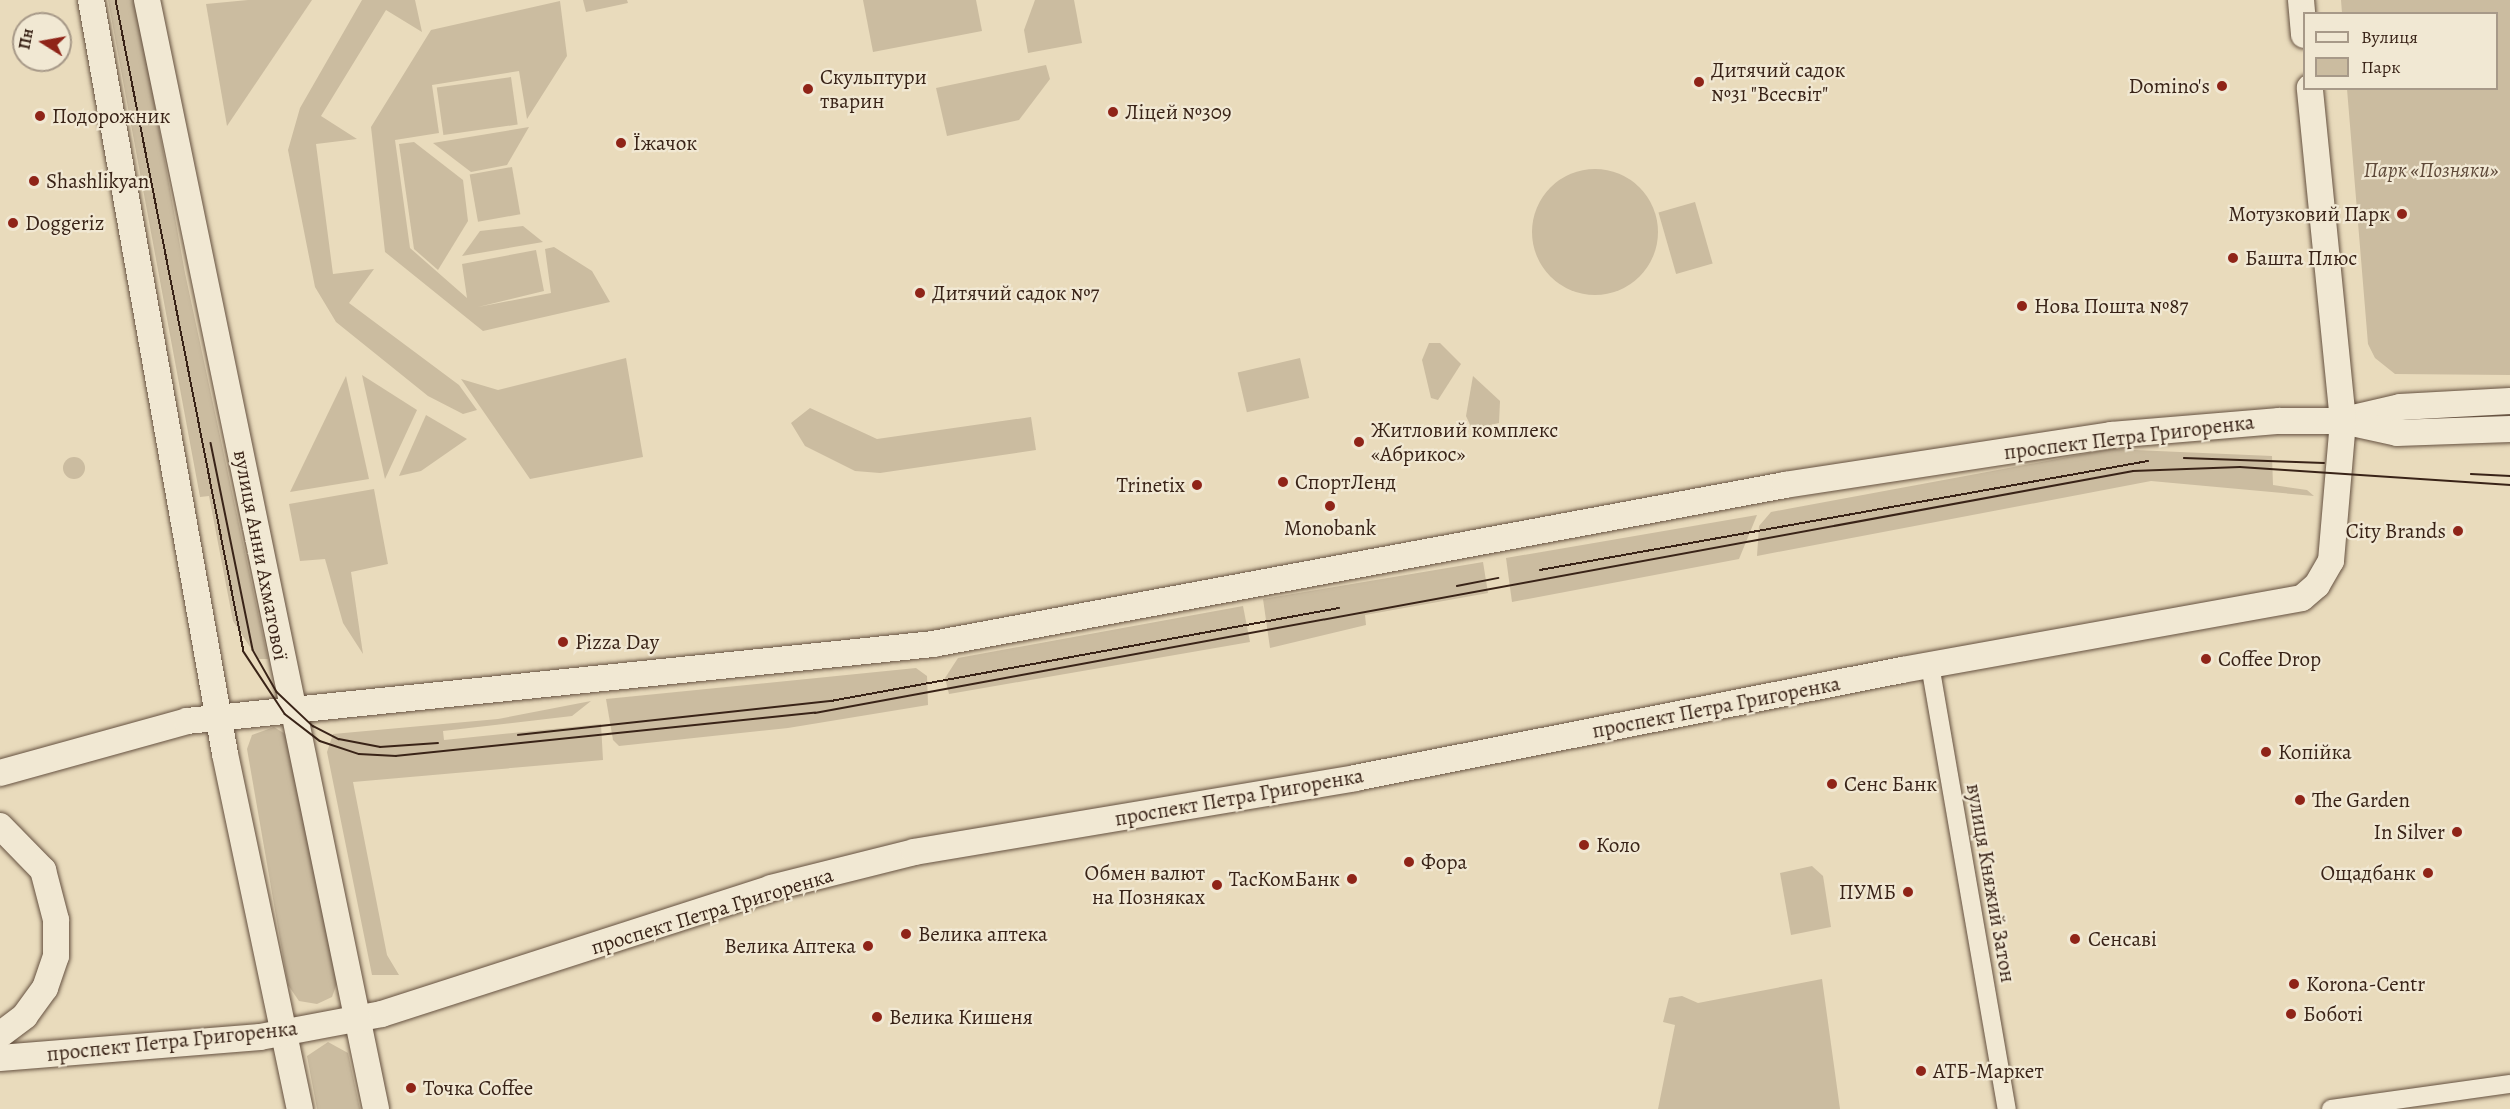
<!DOCTYPE html>
<html>
<head>
<meta charset="utf-8">
<style>
	body { margin:0 }
	#map { position:relative; width:2510px; height:1109px; overflow:hidden; background:#e9dbbc; font-family:Alegreya,serif }
	div>[style] { position:absolute }
	.green>* { inset:0; background:#cbbca0; transform-origin:0 0 }
	.round { border-radius:50% }
	.roads { filter:drop-shadow(0 0 2px #655140) drop-shadow(0 0 2px #655140) }
	.street>* { height:18px; margin:-9px; padding:0 9px; transform-origin:9px; border-radius:9px; background:#f1e8d3 }
	.secondary>* { height:26px; margin:-13px; padding:0 13px; transform-origin:13px; border-radius:13px; background:#f1e8d3 }
	.tram>* { height:1.5px; margin:-0.75px; padding:0 0.75px; transform-origin:0.75px; border-radius:0.75px; background:#392317 }
	.dots>* { width:16px; height:16px; translate:-50% -50%; box-sizing:border-box; border:3px solid #f1e8d3; border-radius:50% }
	span { translate:-50% -50%; white-space:nowrap; text-align:center; line-height:1.15; -webkit-text-stroke:4.5px #f1e8d3; paint-order:stroke }
	.poi-label { font-size:21px; color:#392317 }
	.left { translate:0 -50%; text-align:left }
	.right { translate:-100% -50%; text-align:right }
	.park-label { font-size:21px; color:#5e4939; font-style:italic }
	.street-label { font-size:21px; color:#392317 }
	.legend { position:absolute; left:2303px; top:12px; width:195px; height:78px; box-sizing:border-box; background:#f1e8d3; border:2px solid #a79988; margin:0; padding:8px 10px; list-style:none; font-size:18px; color:#392317 }
	.legend li { display:flex; align-items:center; gap:12px; height:30px }
	.legend b { width:30px; border:2px solid #a79988 }
	.north { position:absolute; left:12px; top:12px; width:60px; height:60px; box-sizing:border-box; background:#f1e8d3; border:2px solid #a79988; border-radius:50%; rotate:281deg; font-size:16px; font-weight:700; line-height:24px; text-align:center; color:#392317 }
	.north::after { content:''; display:block; margin:auto; width:21px; height:27px; background:#8f2418; clip-path:polygon(50% 0,100% 100%,50% 72%,0 100%) }
</style>
</head>
<body>
<div id="map">
	<div class="green">
		<i style="clip-path:polygon(108px 0,136px 0,185px 273px,268px 659px,258px 659px,233px 621px,209px 496px,200px 497px)"></i>
		<i style="clip-path:polygon(248px 0,312px 0,227px 126px,206px 4px)"></i>
		<i style="clip-path:polygon(362px 0,415px 0,422px 32px,386px 10px,321px 116px,357px 139px,316px 144px,333px 274px,374px 269px,349px 303px,459px 385px,477px 410px,463px 414px,428px 396px,336px 322px,315px 287px,288px 150px,300px 108px)"></i>
		<i style="clip-path:polygon(583px 0,627px 0,628px 3px,586px 12px)"></i>
		<i style="clip-path:polygon(863px 0,976px 0,982px 31px,873px 52px)"></i>
		<i style="clip-path:polygon(1035px 0,1074px 0,1082px 43px,1028px 53px,1024px 30px)"></i>
		<i style="clip-path:polygon(2341px 0,2510px 0,2510px 375px,2395px 374px,2375px 358px,2368px 344px,2347px 89px,2496px 88px,2496px 14px,2342px 13px)"></i>
		<i style="clip-path:polygon(560px 1px,567px 56px,527px 119px,519px 71px,432px 85px,439px 133px,395px 140px,410px 248px,467px 298px,462px 264px,536px 250px,544px 291px,478px 307px,551px 293px,545px 249px,554px 247px,592px 271px,610px 302px,483px 331px,385px 252px,371px 127px,431px 30px)"></i>
		<i style="clip-path:polygon(1046px 65px,1050px 79px,1019px 120px,947px 136px,936px 88px)"></i>
		<i style="left:511px;top:77px;width:48px;height:75px;rotate:82deg"></i>
		<i style="clip-path:polygon(529px 127px,507px 165px,471px 172px,433px 143px)"></i>
		<i style="clip-path:polygon(414px 142px,463px 180px,468px 221px,438px 270px,414px 249px,399px 144px)"></i>
		<i style="left:512px;top:167px;width:48px;height:43px;rotate:80deg"></i>
		<i class="round" style="left:1532px;top:169px;width:126px;height:126px"></i>
		<i style="left:1695px;top:202px;width:64px;height:38px;rotate:74deg"></i>
		<i style="clip-path:polygon(523px 226px,543px 242px,462px 256px,480px 231px)"></i>
		<i style="clip-path:polygon(1429px 343px,1440px 343px,1461px 364px,1438px 400px,1431px 398px,1422px 360px)"></i>
		<i style="clip-path:polygon(626px 358px,643px 457px,530px 479px,461px 379px,498px 390px)"></i>
		<i style="left:1300px;top:358px;width:41px;height:64px;rotate:77deg"></i>
		<i style="clip-path:polygon(362px 375px,417px 410px,385px 479px)"></i>
		<i style="clip-path:polygon(346px 376px,369px 479px,290px 492px)"></i>
		<i style="clip-path:polygon(1473px 376px,1500px 401px,1499px 423px,1472px 429px,1466px 416px)"></i>
		<i style="clip-path:polygon(810px 408px,877px 439px,1031px 417px,1036px 450px,880px 473px,855px 471px,805px 446px,791px 423px)"></i>
		<i style="clip-path:polygon(426px 415px,467px 439px,421px 471px,399px 476px)"></i>
		<i style="clip-path:polygon(2111px 449px,2272px 456px,2273px 485px,2307px 490px,2314px 496px,2151px 481px,1757px 556px,1759px 526px,1771px 512px)"></i>
		<i class="round" style="left:63px;top:457px;width:22px;height:22px"></i>
		<i style="clip-path:polygon(374px 489px,388px 564px,351px 572px,363px 654px,343px 623px,325px 559px,300px 561px,289px 504px)"></i>
		<i style="clip-path:polygon(1757px 515px,1739px 559px,1512px 602px,1506px 558px)"></i>
		<i style="clip-path:polygon(1483px 562px,1488px 593px,1365px 615px,1366px 625px,1270px 648px,1263px 599px)"></i>
		<i style="clip-path:polygon(1243px 606px,1250px 642px,949px 694px,945px 678px,958px 658px)"></i>
		<i style="clip-path:polygon(916px 668px,927px 676px,928px 705px,788px 728px,619px 746px,613px 740px,606px 699px)"></i>
		<i style="clip-path:polygon(591px 701px,572px 716px,443px 731px,444px 740px,601px 724px,603px 760px,353px 782px,387px 955px,399px 975px,372px 975px,327px 752px,333px 734px,498px 719px)"></i>
		<i style="clip-path:polygon(274px 727px,290px 737px,338px 980px,332px 997px,317px 1004px,299px 1001px,288px 985px,247px 749px,252px 735px)"></i>
		<i style="clip-path:polygon(1812px 866px,1823px 876px,1831px 927px,1791px 935px,1780px 873px)"></i>
		<i style="clip-path:polygon(1822px 979px,1840px 1109px,1658px 1109px,1675px 1025px,1663px 1022px,1669px 998px,1682px 996px,1698px 1003px)"></i>
		<i style="clip-path:polygon(328px 1042px,348px 1053px,360px 1109px,317px 1109px,307px 1056px)"></i>
	</div>
	<div class="roads">
		<div class="street">
			<i style="left:1930px;top:665px;width:451px;rotate:80.2deg"></i>
			<i style="left:2331px;top:1109px;width:181px;rotate:-8deg"></i>
		</div>
		<div class="secondary">
			<i style="left:91px;top:0;width:766px;rotate:79.92deg"></i>
			<i style="left:225px;top:754px;width:363px;rotate:78.1deg"></i>
			<i style="left:147px;top:0;width:1132px;rotate:78.33deg"></i>
			<i style="left:2301px;top:0;width:35px;rotate:85deg"></i>
			<i style="left:2349px;top:419px;width:52px;rotate:-13.2deg"></i>
			<i style="left:2400px;top:407px;width:110px;rotate:-3.1deg"></i>
			<i style="left:0;top:773px;width:194px;rotate:-15.5deg"></i>
			<i style="left:187px;top:721px;width:750px;rotate:-5.89deg"></i>
			<i style="left:933px;top:644px;width:867px;rotate:-10.57deg"></i>
			<i style="left:1785px;top:485px;width:330px;rotate:-8.7deg"></i>
			<i style="left:2111px;top:435px;width:169px;rotate:-4.8deg"></i>
			<i style="left:2279px;top:421px;width:64px"></i>
			<i style="left:2343px;top:421px;width:55px;rotate:12.5deg"></i>
			<i style="left:2397px;top:433px;width:113px;rotate:-2deg"></i>
			<i style="left:0;top:826px;width:62px;rotate:45.7deg"></i>
			<i style="left:43px;top:870px;width:52px;rotate:75.4deg"></i>
			<i style="left:56px;top:920px;width:36px;rotate:90deg"></i>
			<i style="left:56px;top:956px;width:34px;rotate:109deg"></i>
			<i style="left:45px;top:988px;width:34px;rotate:126deg"></i>
			<i style="left:25px;top:1016px;width:31px;rotate:143deg"></i>
			<i style="left:0;top:1058px;width:261px;rotate:-4.6deg"></i>
			<i style="left:260px;top:1037px;width:124px;rotate:-10.7deg"></i>
			<i style="left:382px;top:1014px;width:409px;rotate:-17.9deg"></i>
			<i style="left:771px;top:888px;width:147px;rotate:-14.1deg"></i>
			<i style="left:914px;top:852px;width:447px;rotate:-9.5deg"></i>
			<i style="left:1355px;top:778px;width:558px;rotate:-11.17deg"></i>
			<i style="left:1902px;top:670px;width:406px;rotate:-10.2deg"></i>
			<i style="left:2302px;top:598px;width:20px;rotate:-41deg"></i>
			<i style="left:2317px;top:585px;width:28px;rotate:-60deg"></i>
			<i style="left:2331px;top:561px;width:141px;rotate:-85.1deg"></i>
			<i style="left:2343px;top:421px;width:335px;rotate:-95.7deg"></i>
		</div>
	</div>
	<div class="tram">
		<i style="left:116px;top:0;width:664px;rotate:78.89deg"></i>
		<i style="left:244px;top:652px;width:74px;rotate:56.5deg"></i>
		<i style="left:285px;top:714px;width:44px;rotate:37.6deg"></i>
		<i style="left:320px;top:741px;width:41px;rotate:18.4deg"></i>
		<i style="left:359px;top:754px;width:37px;rotate:3deg"></i>
		<i style="left:396px;top:756px;width:421px;rotate:-5.9deg"></i>
		<i style="left:815px;top:713px;width:1340px;rotate:-10.4deg"></i>
		<i style="left:2133px;top:471px;width:107px;rotate:-2.1deg"></i>
		<i style="left:2240px;top:467px;width:271px;rotate:3.8deg"></i>
		<i style="left:211px;top:443px;width:211px;rotate:78.5deg"></i>
		<i style="left:253px;top:650px;width:48px;rotate:60.3deg"></i>
		<i style="left:277px;top:692px;width:50px;rotate:43.4deg"></i>
		<i style="left:313px;top:726px;width:29px;rotate:27deg"></i>
		<i style="left:339px;top:739px;width:42px;rotate:11deg"></i>
		<i style="left:380px;top:747px;width:58px;rotate:-3.9deg"></i>
		<i style="left:2184px;top:458px;width:140px;rotate:2deg"></i>
		<i style="left:2471px;top:474px;width:39px;rotate:3deg"></i>
		<i style="left:1540px;top:570px;width:618px;rotate:-10.16deg"></i>
		<i style="left:1457px;top:586px;width:42px;rotate:-11deg"></i>
		<i style="left:518px;top:735px;width:315px;rotate:-6.2deg"></i>
		<i style="left:831px;top:701px;width:516px;rotate:-10.37deg"></i>
	</div>
	<div class="dots">
		<i style="left:1699px;top:82px;background:#8f2418"></i>
		<i style="left:2222px;top:86px;background:#8f2418"></i>
		<i style="left:808px;top:89px;background:#8f2418"></i>
		<i style="left:1113px;top:112px;background:#8f2418"></i>
		<i style="left:40px;top:116px;background:#8f2418"></i>
		<i style="left:621px;top:143px;background:#8f2418"></i>
		<i style="left:34px;top:181px;background:#8f2418"></i>
		<i style="left:2402px;top:214px;background:#8f2418"></i>
		<i style="left:13px;top:223px;background:#8f2418"></i>
		<i style="left:2233px;top:258px;background:#8f2418"></i>
		<i style="left:920px;top:293px;background:#8f2418"></i>
		<i style="left:2022px;top:306px;background:#8f2418"></i>
		<i style="left:1359px;top:442px;background:#8f2418"></i>
		<i style="left:1283px;top:482px;background:#8f2418"></i>
		<i style="left:1197px;top:485px;background:#8f2418"></i>
		<i style="left:1330px;top:506px;background:#8f2418"></i>
		<i style="left:2458px;top:531px;background:#8f2418"></i>
		<i style="left:563px;top:642px;background:#8f2418"></i>
		<i style="left:2206px;top:659px;background:#8f2418"></i>
		<i style="left:2266px;top:752px;background:#8f2418"></i>
		<i style="left:1832px;top:784px;background:#8f2418"></i>
		<i style="left:2300px;top:800px;background:#8f2418"></i>
		<i style="left:2457px;top:832px;background:#8f2418"></i>
		<i style="left:1584px;top:845px;background:#8f2418"></i>
		<i style="left:1409px;top:862px;background:#8f2418"></i>
		<i style="left:2428px;top:873px;background:#8f2418"></i>
		<i style="left:1352px;top:879px;background:#8f2418"></i>
		<i style="left:1217px;top:885px;background:#8f2418"></i>
		<i style="left:1908px;top:892px;background:#8f2418"></i>
		<i style="left:906px;top:934px;background:#8f2418"></i>
		<i style="left:2075px;top:939px;background:#8f2418"></i>
		<i style="left:868px;top:946px;background:#8f2418"></i>
		<i style="left:2294px;top:984px;background:#8f2418"></i>
		<i style="left:2291px;top:1014px;background:#8f2418"></i>
		<i style="left:877px;top:1017px;background:#8f2418"></i>
		<i style="left:1921px;top:1071px;background:#8f2418"></i>
		<i style="left:411px;top:1088px;background:#8f2418"></i>
	</div>
	<div class="poi-label">
		<span class="left" style="left:1711px;top:82px">Дитячий садок<br>№31 "Всесвіт"</span>
		<span class="left" style="left:820px;top:89px">Скульптури<br>тварин</span>
		<span class="right" style="left:2210px;top:86px">Domino's</span>
		<span class="left" style="left:1125px;top:112px">Ліцей №309</span>
		<span class="left" style="left:52px;top:116px">Подорожник</span>
		<span class="left" style="left:633px;top:143px">Їжачок</span>
		<span class="left" style="left:46px;top:181px">Shashlikyan</span>
		<span class="right" style="left:2390px;top:214px">Мотузковий Парк</span>
		<span class="left" style="left:25px;top:223px">Doggeriz</span>
		<span class="left" style="left:2245px;top:258px">Башта Плюс</span>
		<span class="left" style="left:932px;top:293px">Дитячий садок №7</span>
		<span class="left" style="left:2034px;top:306px">Нова Пошта №87</span>
		<span class="left" style="left:1371px;top:442px">Житловий комплекс<br>«Абрикос»</span>
		<span class="left" style="left:1295px;top:482px">СпортЛенд</span>
		<span class="right" style="left:1185px;top:485px">Trinetix</span>
		<span style="left:1330px;top:528px">Monobank</span>
		<span class="right" style="left:2446px;top:531px">City Brands</span>
		<span class="left" style="left:575px;top:642px">Pizza Day</span>
		<span class="left" style="left:2218px;top:659px">Coffee Drop</span>
		<span class="left" style="left:2278px;top:752px">Копійка</span>
		<span class="left" style="left:1844px;top:784px">Сенс Банк</span>
		<span class="left" style="left:2312px;top:800px">The Garden</span>
		<span class="right" style="left:2445px;top:832px">In Silver</span>
		<span class="left" style="left:1596px;top:845px">Коло</span>
		<span class="left" style="left:1421px;top:862px">Фора</span>
		<span class="right" style="left:1205px;top:885px">Обмен валют<br>на Позняках</span>
		<span class="right" style="left:2416px;top:873px">Ощадбанк</span>
		<span class="right" style="left:1340px;top:879px">ТасКомБанк</span>
		<span class="right" style="left:1896px;top:892px">ПУМБ</span>
		<span class="left" style="left:918px;top:934px">Велика аптека</span>
		<span class="left" style="left:2088px;top:939px">Сенсаві</span>
		<span class="right" style="left:856px;top:946px">Велика Аптека</span>
		<span class="left" style="left:2306px;top:984px">Korona-Centr</span>
		<span class="left" style="left:2303px;top:1014px">Боботі</span>
		<span class="left" style="left:889px;top:1017px">Велика Кишеня</span>
		<span class="left" style="left:1933px;top:1071px">АТБ-Маркет</span>
		<span class="left" style="left:423px;top:1088px">Точка Coffee</span>
	</div>
	<div class="park-label">
		<span style="left:2431px;top:170px">Парк «Позняки»</span>
	</div>
	<div class="street-label">
		<span style="left:2129px;top:437px;rotate:-7deg">проспект Петра Григоренка</span>
		<span style="left:261px;top:555px;rotate:79deg">вулиця Анни Ахматової</span>
		<span style="left:1716px;top:707px;rotate:-11deg">проспект Петра Григоренка</span>
		<span style="left:1239px;top:797px;rotate:-10deg">проспект Петра Григоренка</span>
		<span style="left:1991px;top:883px;rotate:80deg">вулиця Княжий Затон</span>
		<span style="left:712px;top:911px;rotate:-17deg">проспект Петра Григоренка</span>
		<span style="left:172px;top:1041px;rotate:-6deg">проспект Петра Григоренка</span>
	</div>
	<ul class="legend">
	<li><b style="height:8px;background:#f1e8d3"></b>Вулиця</li>
	<li><b style="height:16px;background:#cbbca0"></b>Парк</li>
	</ul>
	<div class="north">Пн</div>
</div>
</body>
</html>
